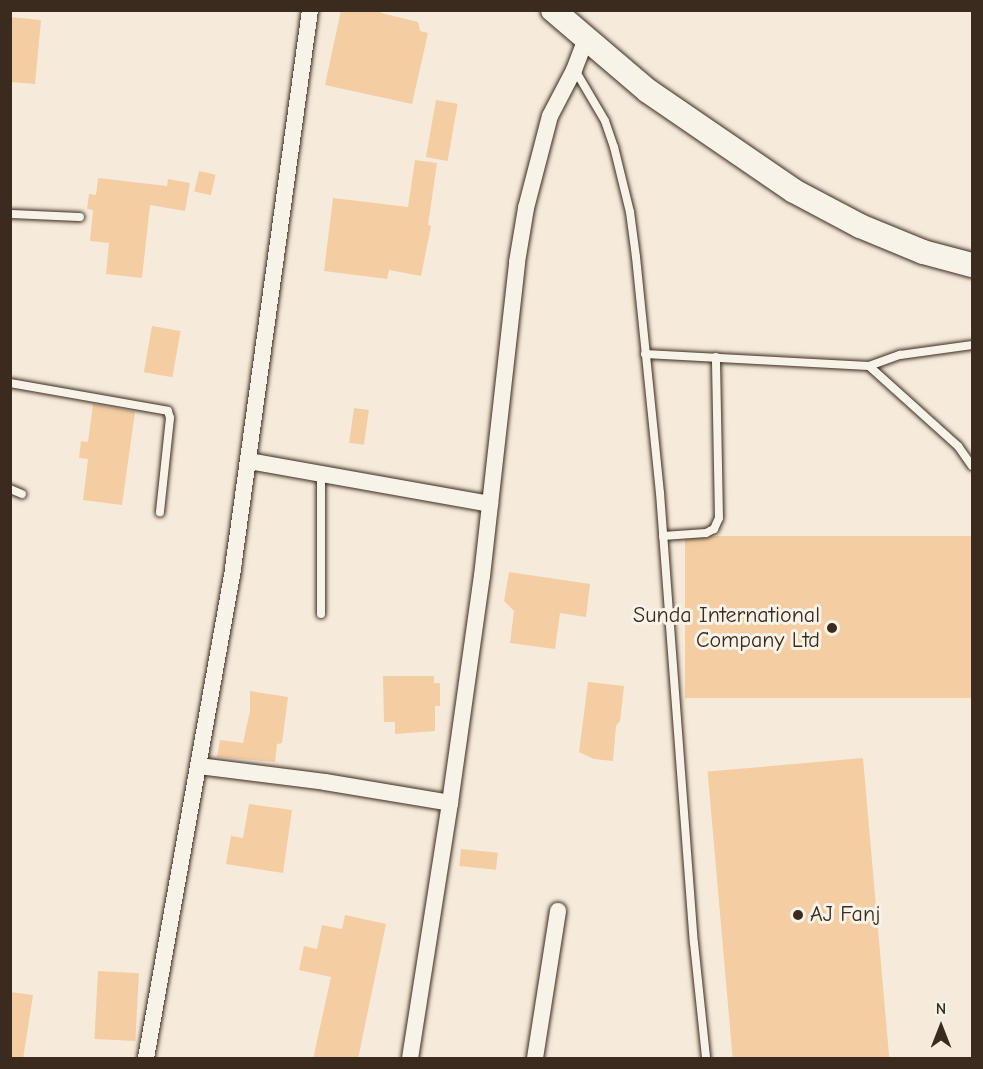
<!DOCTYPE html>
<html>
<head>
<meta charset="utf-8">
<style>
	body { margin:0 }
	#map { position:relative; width:983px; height:1069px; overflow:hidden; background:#f6ebda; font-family:"Comic Neue",sans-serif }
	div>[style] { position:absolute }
	.building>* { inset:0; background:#f4cda3; transform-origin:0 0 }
	.roads { filter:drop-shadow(0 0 2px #3b2a1e) drop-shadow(0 0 2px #3b2a1e) }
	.lane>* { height:8px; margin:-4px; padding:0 4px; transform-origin:4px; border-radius:4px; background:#f7f3e8 }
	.street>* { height:16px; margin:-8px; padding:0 8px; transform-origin:8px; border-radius:8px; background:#f7f3e8 }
	.secondary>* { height:24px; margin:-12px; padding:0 12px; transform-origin:12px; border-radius:12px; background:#f7f3e8 }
	.dots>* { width:16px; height:16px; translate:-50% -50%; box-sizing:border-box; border:3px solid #f7f3e8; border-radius:50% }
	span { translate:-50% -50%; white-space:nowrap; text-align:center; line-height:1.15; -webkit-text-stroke:6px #f7f3e8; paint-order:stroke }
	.poi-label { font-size:22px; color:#3b2a1e }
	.right { translate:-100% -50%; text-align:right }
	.left { translate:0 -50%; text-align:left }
	.frame { position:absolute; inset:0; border:12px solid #3b2a1e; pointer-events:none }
	.north { position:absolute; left:911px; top:997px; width:60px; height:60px; -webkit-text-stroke:4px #f7f3e8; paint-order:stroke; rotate:0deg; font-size:16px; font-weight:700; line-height:24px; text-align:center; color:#3b2a1e }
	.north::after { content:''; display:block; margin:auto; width:21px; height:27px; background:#3b2a1e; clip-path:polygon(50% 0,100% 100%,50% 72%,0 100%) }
</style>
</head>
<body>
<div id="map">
	<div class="building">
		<i style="clip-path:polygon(341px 10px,382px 10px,381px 13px,418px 22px,420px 31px,428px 33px,412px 104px,325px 85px)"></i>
		<i style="clip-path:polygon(10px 17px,41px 20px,35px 84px,10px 82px)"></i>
		<i style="left:436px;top:100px;width:22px;height:58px;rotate:10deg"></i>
		<i style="clip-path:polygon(415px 160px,437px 163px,428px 225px,431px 226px,421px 276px,389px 270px,387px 279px,324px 271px,333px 198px,408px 207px)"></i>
		<i style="left:199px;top:171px;width:17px;height:21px;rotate:13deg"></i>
		<i style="clip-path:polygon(98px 178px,167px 186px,168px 179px,190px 183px,185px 211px,150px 205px,142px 278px,106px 274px,109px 243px,90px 241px,93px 210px,87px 209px,89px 194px,96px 195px)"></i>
		<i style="left:152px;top:326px;width:29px;height:47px;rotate:10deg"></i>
		<i style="clip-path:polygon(93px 404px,135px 412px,122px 505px,83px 500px,88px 459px,79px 458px,81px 441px,88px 442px)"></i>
		<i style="left:354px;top:408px;width:15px;height:35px;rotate:8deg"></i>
		<i style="left:972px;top:536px;width:162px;height:287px;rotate:90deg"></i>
		<i style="clip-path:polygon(509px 572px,590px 584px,586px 617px,560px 613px,555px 649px,510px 643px,514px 611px,504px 601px)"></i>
		<i style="clip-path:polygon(383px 676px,434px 676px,434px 683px,440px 683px,440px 706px,435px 706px,435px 731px,395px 734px,395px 722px,384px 722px)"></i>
		<i style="clip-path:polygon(588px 682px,624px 686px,620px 721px,616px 726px,613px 761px,594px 759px,579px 752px)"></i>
		<i style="clip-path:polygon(250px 691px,288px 697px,282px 743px,277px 744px,275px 762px,217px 757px,220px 740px,243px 743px,250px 711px)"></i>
		<i style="left:863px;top:758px;width:302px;height:156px;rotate:85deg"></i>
		<i style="clip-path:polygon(249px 804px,292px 810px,283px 873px,226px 864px,231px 836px,243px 838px)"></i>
		<i style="left:461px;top:849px;width:37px;height:17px;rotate:6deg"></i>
		<i style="clip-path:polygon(345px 915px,386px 924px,358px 1059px,313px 1059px,331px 977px,299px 970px,304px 946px,317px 949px,322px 925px,342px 929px)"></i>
		<i style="left:98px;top:971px;width:41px;height:68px;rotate:3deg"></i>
		<i style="clip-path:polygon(10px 992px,33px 995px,23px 1059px,10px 1059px)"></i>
	</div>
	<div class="roads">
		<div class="lane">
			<i style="left:575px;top:70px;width:59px;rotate:59.5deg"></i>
			<i style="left:605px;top:121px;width:28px;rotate:71deg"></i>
			<i style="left:614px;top:147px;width:67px;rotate:76.2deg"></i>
			<i style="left:630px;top:212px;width:45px;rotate:82.4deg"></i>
			<i style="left:636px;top:257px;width:237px;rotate:84.2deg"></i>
			<i style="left:660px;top:493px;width:451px;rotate:85.7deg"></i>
			<i style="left:694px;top:943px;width:116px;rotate:84deg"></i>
			<i style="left:10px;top:214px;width:70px;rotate:2.5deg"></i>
			<i style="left:645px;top:354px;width:224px;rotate:3.1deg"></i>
			<i style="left:869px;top:366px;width:33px;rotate:-20deg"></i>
			<i style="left:900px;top:355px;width:73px;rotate:-7.9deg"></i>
			<i style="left:869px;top:366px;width:120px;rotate:42deg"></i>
			<i style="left:958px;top:446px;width:24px;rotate:55deg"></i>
			<i style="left:10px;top:383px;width:160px;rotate:10deg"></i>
			<i style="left:168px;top:411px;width:7px;rotate:74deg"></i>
			<i style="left:170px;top:418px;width:95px;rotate:96.1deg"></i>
			<i style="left:321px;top:474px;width:140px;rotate:90deg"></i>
			<i style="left:10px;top:489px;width:13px;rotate:23deg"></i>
			<i style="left:663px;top:536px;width:43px;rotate:-4deg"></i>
			<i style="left:706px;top:533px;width:9px;rotate:-27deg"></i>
			<i style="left:714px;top:529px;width:12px;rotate:-66deg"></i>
			<i style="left:719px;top:518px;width:161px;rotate:-91.1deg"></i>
		</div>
		<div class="street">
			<i style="left:249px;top:461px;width:245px;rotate:10.1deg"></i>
			<i style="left:199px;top:766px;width:127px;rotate:7.2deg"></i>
			<i style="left:325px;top:782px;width:127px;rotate:9.5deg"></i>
			<i style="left:450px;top:803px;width:258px;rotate:98.9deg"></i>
			<i style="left:450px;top:803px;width:229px;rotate:-82deg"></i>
			<i style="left:482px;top:576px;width:316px;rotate:-83.6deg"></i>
			<i style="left:517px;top:262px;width:55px;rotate:-80.5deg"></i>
			<i style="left:526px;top:208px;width:95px;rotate:-75.4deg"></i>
			<i style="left:550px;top:116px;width:52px;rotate:-62.4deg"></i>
			<i style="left:574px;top:70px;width:33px;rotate:-69deg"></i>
			<i style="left:146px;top:1058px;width:498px;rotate:-79.9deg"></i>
			<i style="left:233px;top:568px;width:563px;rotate:-82.14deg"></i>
			<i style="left:535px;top:1058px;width:149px;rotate:-81.1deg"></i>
		</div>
		<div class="secondary">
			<i style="left:553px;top:10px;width:125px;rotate:40.5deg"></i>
			<i style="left:648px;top:91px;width:177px;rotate:34.4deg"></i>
			<i style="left:794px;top:191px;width:75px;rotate:27.9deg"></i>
			<i style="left:860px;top:226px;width:68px;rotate:22.4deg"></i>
			<i style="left:923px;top:252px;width:51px;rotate:14.9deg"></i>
		</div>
	</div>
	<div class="dots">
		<i style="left:832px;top:628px;background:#3b2a1e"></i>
		<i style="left:798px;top:915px;background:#3b2a1e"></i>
	</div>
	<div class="poi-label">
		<span class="right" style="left:820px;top:628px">Sunda International<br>Company Ltd</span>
		<span class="left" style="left:810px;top:915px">AJ Fanj</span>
	</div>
	<div class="frame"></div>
	<div class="north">N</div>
</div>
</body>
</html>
